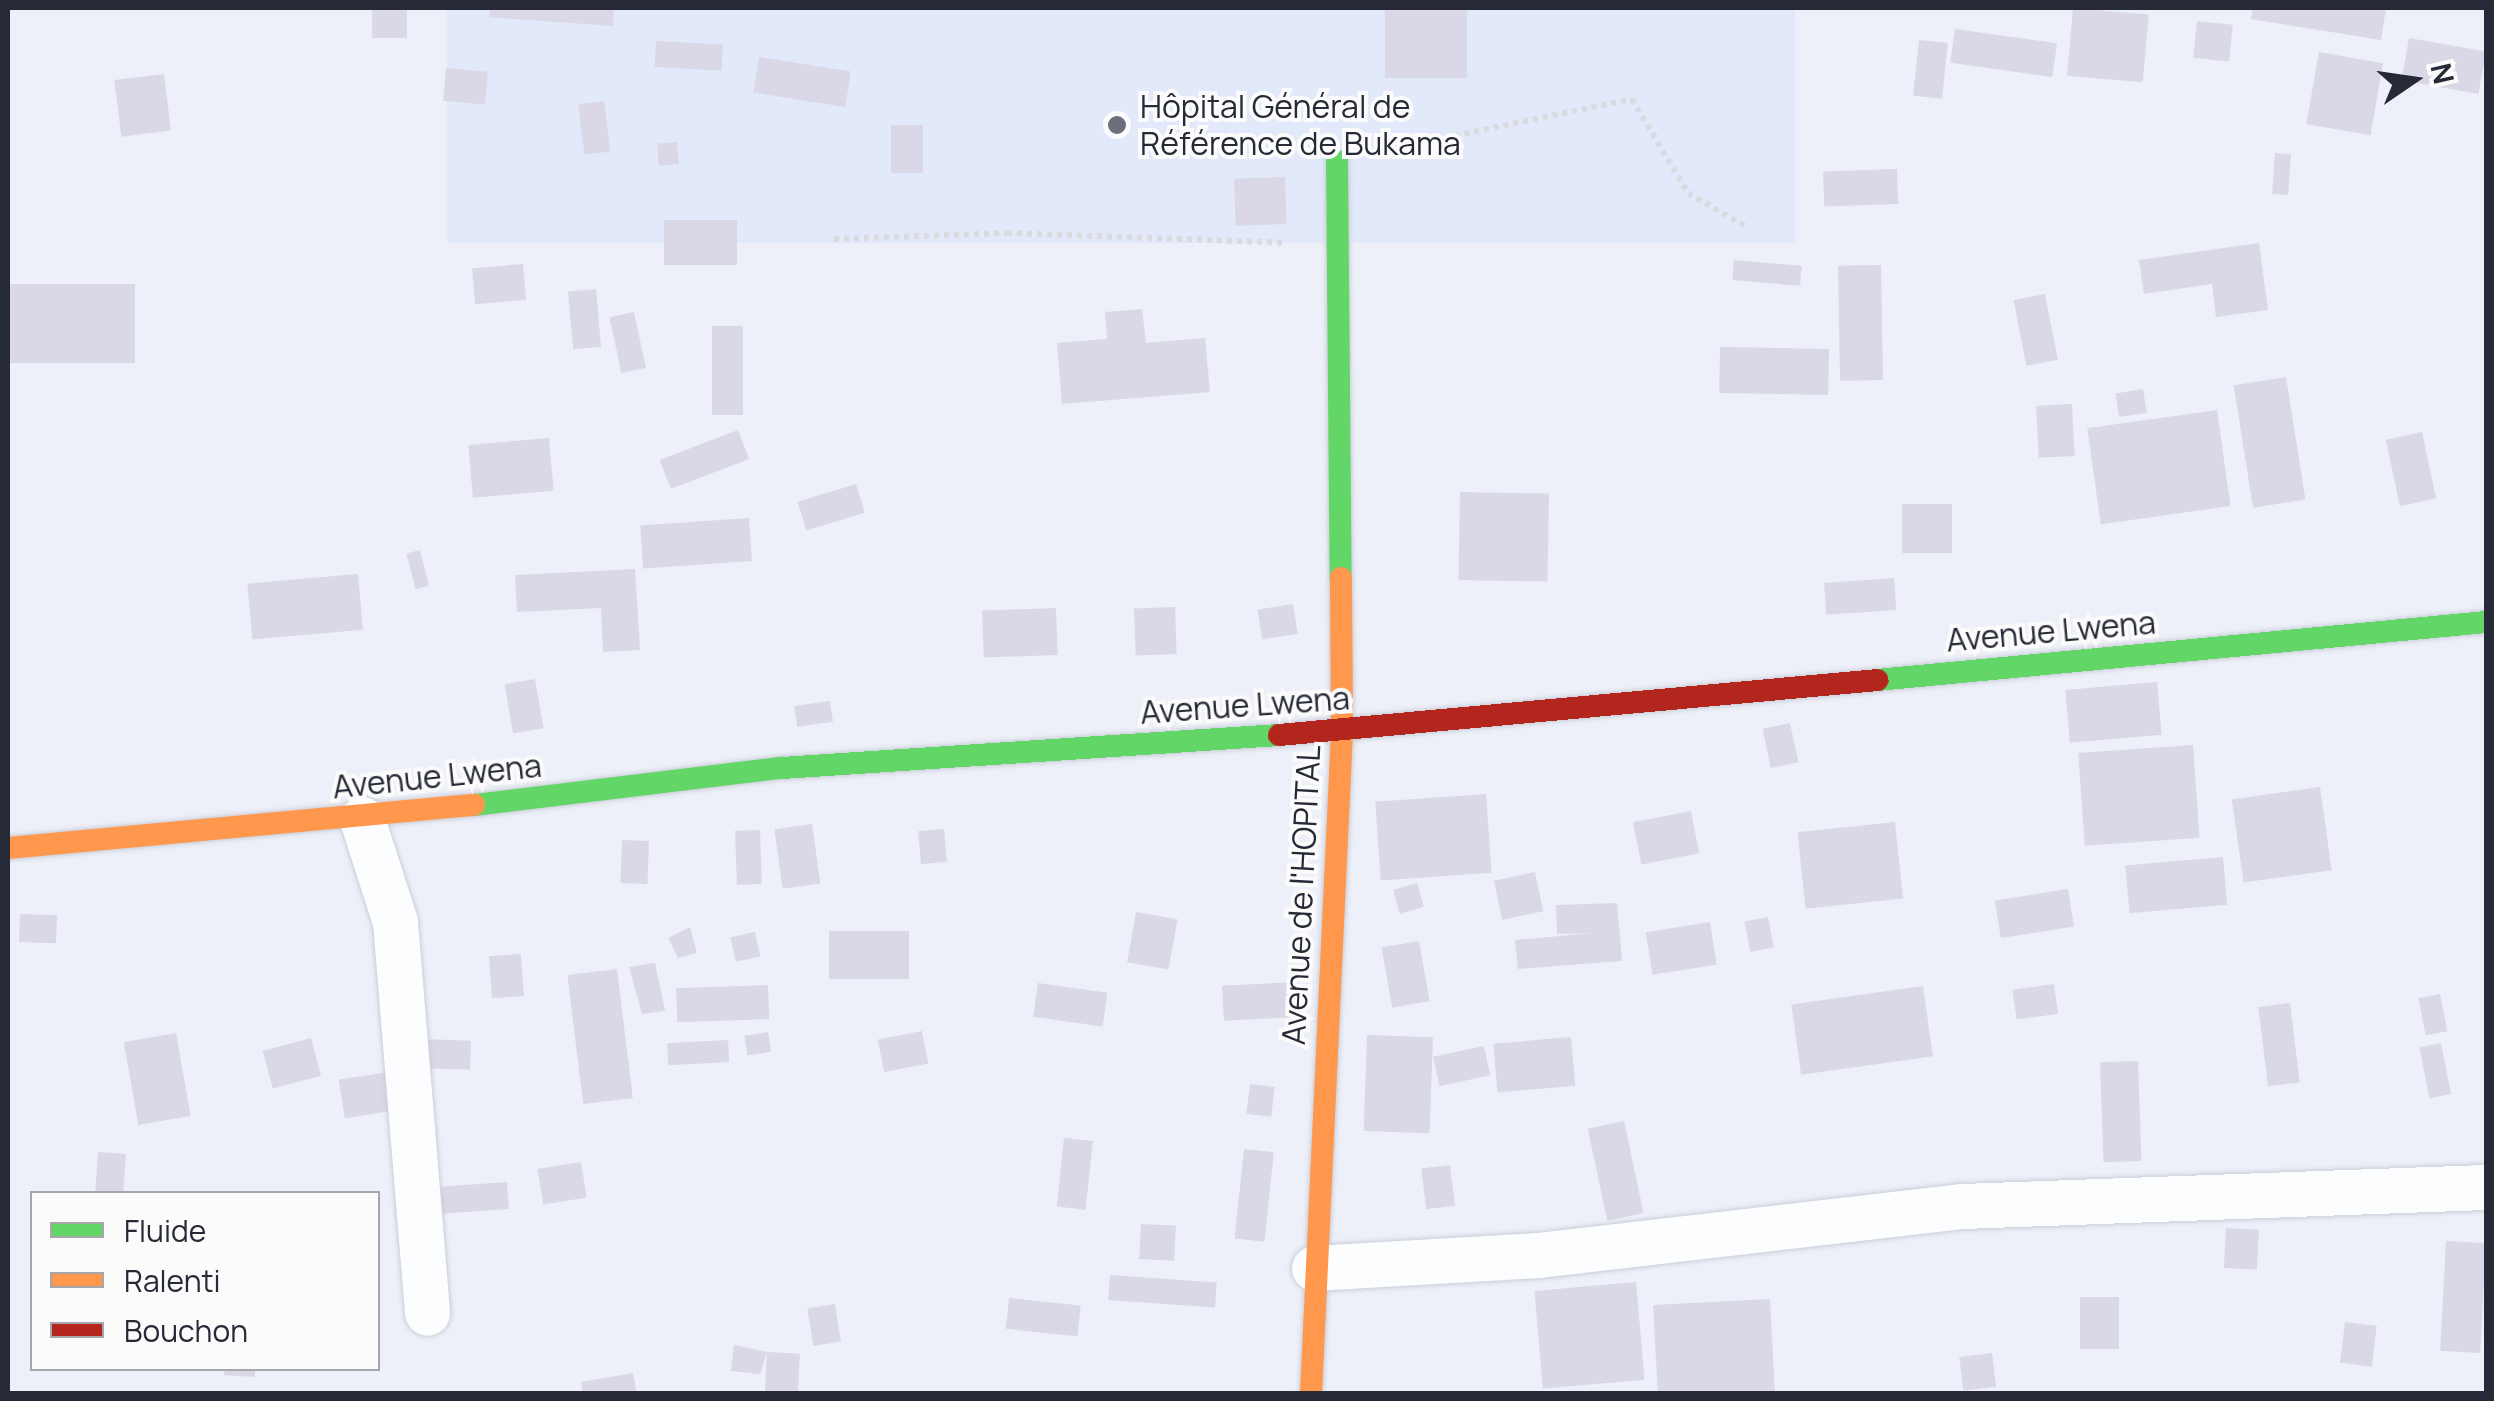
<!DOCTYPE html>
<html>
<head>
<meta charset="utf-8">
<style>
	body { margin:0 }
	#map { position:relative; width:2494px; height:1401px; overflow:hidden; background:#edf0f8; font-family:Manrope,sans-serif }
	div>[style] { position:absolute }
	.built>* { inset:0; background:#e2e9fa; transform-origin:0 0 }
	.building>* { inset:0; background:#dad7e6; transform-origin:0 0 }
	.path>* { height:6px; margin-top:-3px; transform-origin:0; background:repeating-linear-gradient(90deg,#d9dbde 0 5px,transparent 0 10px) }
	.roads { filter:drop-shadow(0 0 2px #cbced8) drop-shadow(0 0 2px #cbced8) }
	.street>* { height:45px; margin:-22.5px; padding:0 22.5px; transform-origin:22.5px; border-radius:22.5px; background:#fcfdfe }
	.fast>* { height:22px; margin:-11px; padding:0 11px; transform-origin:11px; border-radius:11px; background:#63d668 }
	.slow>* { height:22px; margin:-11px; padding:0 11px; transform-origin:11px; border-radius:11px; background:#ff974d }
	.jam>* { height:22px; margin:-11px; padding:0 11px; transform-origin:11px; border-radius:11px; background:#b3261e }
	.dots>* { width:28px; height:28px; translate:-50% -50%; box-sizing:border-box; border:5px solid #fbfbfb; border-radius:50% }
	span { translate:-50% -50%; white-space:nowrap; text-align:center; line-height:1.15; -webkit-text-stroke:8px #fbfbfb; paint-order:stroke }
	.poi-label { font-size:32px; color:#262a37 }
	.left { translate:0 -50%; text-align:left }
	.street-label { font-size:32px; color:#262a37 }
	.frame { position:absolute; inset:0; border:10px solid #262a37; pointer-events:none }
	.legend { position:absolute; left:30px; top:1191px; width:350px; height:180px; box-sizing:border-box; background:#fbfbfb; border:2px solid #a6a7ad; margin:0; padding:12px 18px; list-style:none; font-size:30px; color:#262a37 }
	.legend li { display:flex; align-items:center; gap:20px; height:50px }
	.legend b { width:50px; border:2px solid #a6a7ad }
	.north { position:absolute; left:2364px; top:30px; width:100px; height:100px; -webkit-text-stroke:8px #fbfbfb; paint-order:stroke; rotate:77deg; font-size:28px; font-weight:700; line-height:40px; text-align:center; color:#262a37 }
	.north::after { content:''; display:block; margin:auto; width:35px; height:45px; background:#262a37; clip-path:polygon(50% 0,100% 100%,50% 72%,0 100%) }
</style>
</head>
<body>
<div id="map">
	<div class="built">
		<i style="left:447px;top:8px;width:1348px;height:235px"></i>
	</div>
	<div class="building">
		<i style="left:372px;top:8px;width:35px;height:30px"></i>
		<i style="clip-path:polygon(490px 8px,614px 8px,613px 26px,489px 17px)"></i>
		<i style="left:1385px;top:8px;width:82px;height:70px"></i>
		<i style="left:2073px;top:8px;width:76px;height:68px;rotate:5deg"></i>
		<i style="clip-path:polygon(2253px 8px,2386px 8px,2381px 40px,2251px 19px)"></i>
		<i style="left:2197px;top:21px;width:36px;height:37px;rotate:6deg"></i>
		<i style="left:1955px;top:29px;width:103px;height:34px;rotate:8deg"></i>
		<i style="left:2409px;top:38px;width:78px;height:43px;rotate:10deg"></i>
		<i style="left:1919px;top:40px;width:29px;height:56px;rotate:6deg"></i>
		<i style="left:656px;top:41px;width:67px;height:26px;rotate:3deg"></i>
		<i style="left:2319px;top:52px;width:65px;height:73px;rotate:10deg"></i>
		<i style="left:759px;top:57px;width:93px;height:36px;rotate:9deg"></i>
		<i style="left:446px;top:68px;width:42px;height:33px;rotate:5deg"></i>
		<i style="left:164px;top:74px;width:57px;height:50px;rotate:83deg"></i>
		<i style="left:604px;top:101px;width:51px;height:26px;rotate:83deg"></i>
		<i style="left:891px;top:125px;width:32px;height:48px"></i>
		<i style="left:677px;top:142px;width:22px;height:20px;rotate:85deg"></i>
		<i style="left:2275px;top:153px;width:16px;height:41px;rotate:4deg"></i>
		<i style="left:1897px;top:169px;width:35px;height:74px;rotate:88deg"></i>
		<i style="left:1285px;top:177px;width:47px;height:51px;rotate:88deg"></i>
		<i style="left:664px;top:220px;width:73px;height:45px"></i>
		<i style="clip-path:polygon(2259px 243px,2268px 310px,2216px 317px,2212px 284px,2144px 294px,2139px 260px)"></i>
		<i style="left:1734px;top:260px;width:68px;height:20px;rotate:5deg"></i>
		<i style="left:523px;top:264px;width:36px;height:51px;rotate:85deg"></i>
		<i style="left:1881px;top:265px;width:115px;height:43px;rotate:89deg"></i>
		<i style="left:8px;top:284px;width:127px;height:79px"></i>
		<i style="left:596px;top:289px;width:58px;height:28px;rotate:85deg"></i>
		<i style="left:2045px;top:294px;width:67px;height:32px;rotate:79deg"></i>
		<i style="clip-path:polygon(1142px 309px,1146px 343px,1205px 338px,1210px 392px,1062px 404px,1057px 343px,1107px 339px,1105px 312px)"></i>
		<i style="left:634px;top:312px;width:57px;height:25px;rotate:78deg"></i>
		<i style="left:712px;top:326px;width:31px;height:89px"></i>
		<i style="left:1720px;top:347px;width:109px;height:46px;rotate:1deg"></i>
		<i style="left:2286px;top:377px;width:124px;height:53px;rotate:81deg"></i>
		<i style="left:2143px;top:389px;width:24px;height:28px;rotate:81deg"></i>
		<i style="left:2072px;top:404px;width:52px;height:36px;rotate:87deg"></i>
		<i style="left:2217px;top:410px;width:97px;height:131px;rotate:82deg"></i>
		<i style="left:738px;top:430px;width:31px;height:84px;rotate:69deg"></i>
		<i style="left:2422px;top:432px;width:68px;height:37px;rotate:78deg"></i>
		<i style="left:549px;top:438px;width:53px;height:81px;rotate:85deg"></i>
		<i style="left:856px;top:484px;width:30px;height:61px;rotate:73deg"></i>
		<i style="left:1460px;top:492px;width:89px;height:88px;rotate:1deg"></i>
		<i style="left:1902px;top:504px;width:50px;height:49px"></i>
		<i style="left:749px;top:518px;width:43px;height:109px;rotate:86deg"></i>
		<i style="left:420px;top:550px;width:37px;height:14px;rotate:76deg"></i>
		<i style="clip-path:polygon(635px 569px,640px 650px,603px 652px,601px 608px,517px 612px,515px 575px)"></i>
		<i style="left:358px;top:574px;width:56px;height:111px;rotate:85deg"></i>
		<i style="left:1894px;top:578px;width:32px;height:70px;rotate:86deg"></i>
		<i style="left:1293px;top:604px;width:30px;height:36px;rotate:81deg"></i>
		<i style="left:1175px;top:607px;width:47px;height:41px;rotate:88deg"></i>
		<i style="left:1056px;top:608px;width:47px;height:74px;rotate:88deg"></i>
		<i style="left:535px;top:679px;width:50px;height:31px;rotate:80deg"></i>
		<i style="left:2157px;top:682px;width:53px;height:92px;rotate:85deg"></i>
		<i style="left:830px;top:701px;width:21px;height:36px;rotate:82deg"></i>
		<i style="left:1790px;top:723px;width:40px;height:28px;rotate:78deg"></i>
		<i style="left:2193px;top:745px;width:93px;height:115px;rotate:86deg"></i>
		<i style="left:2320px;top:787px;width:84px;height:89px;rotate:82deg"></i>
		<i style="left:1486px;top:794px;width:79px;height:111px;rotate:86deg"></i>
		<i style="left:1691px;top:811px;width:43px;height:59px;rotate:79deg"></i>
		<i style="left:1895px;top:822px;width:77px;height:98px;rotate:84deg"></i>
		<i style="left:812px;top:824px;width:60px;height:38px;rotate:82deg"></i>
		<i style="left:944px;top:829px;width:33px;height:26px;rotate:85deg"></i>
		<i style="left:760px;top:830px;width:54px;height:25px;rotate:88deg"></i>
		<i style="left:622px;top:840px;width:27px;height:43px;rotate:2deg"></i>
		<i style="left:2223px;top:857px;width:48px;height:98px;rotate:85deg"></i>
		<i style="left:1535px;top:872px;width:40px;height:42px;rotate:78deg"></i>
		<i style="left:1417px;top:883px;width:25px;height:25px;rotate:74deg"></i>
		<i style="left:2068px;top:889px;width:38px;height:74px;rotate:81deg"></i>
		<i style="clip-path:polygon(1617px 903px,1622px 961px,1518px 969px,1515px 940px,1593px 933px,1557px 934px,1556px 905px)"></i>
		<i style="left:1136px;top:912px;width:42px;height:51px;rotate:10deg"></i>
		<i style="left:20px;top:914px;width:37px;height:28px;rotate:2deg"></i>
		<i style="left:1768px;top:917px;width:31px;height:24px;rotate:79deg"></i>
		<i style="left:1710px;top:922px;width:43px;height:65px;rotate:81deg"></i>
		<i style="clip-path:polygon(690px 927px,697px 953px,678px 958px,668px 938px)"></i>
		<i style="left:829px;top:931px;width:80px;height:48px"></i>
		<i style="left:755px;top:932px;width:25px;height:25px;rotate:78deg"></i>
		<i style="left:1419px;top:941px;width:61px;height:38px;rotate:80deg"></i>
		<i style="left:521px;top:954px;width:42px;height:32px;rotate:86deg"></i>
		<i style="clip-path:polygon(655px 963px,665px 1011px,642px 1014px,629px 967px)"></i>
		<i style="left:617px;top:969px;width:130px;height:50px;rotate:83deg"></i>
		<i style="left:1294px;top:982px;width:35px;height:72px;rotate:87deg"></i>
		<i style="left:1038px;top:983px;width:70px;height:34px;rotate:8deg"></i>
		<i style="left:2054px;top:984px;width:30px;height:42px;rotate:82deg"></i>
		<i style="left:768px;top:985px;width:34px;height:92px;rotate:88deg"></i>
		<i style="left:1923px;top:986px;width:71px;height:133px;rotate:82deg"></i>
		<i style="left:2440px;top:994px;width:38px;height:22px;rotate:79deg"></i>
		<i style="left:2290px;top:1003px;width:80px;height:32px;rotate:83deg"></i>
		<i style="left:922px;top:1031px;width:33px;height:45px;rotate:79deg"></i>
		<i style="left:768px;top:1032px;width:20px;height:24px;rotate:81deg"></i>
		<i style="left:176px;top:1033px;width:84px;height:53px;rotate:80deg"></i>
		<i style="left:1367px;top:1035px;width:66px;height:96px;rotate:2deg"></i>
		<i style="left:1571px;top:1037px;width:49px;height:78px;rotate:85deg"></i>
		<i style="left:311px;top:1038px;width:39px;height:50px;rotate:75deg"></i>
		<i style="left:422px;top:1039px;width:49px;height:29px;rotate:2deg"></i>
		<i style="left:728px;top:1040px;width:22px;height:61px;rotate:87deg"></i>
		<i style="left:2441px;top:1043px;width:52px;height:22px;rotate:79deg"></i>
		<i style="left:1484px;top:1046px;width:30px;height:52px;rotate:78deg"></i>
		<i style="left:2138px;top:1061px;width:100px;height:38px;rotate:88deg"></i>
		<i style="left:388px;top:1072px;width:39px;height:50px;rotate:81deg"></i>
		<i style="left:1250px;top:1084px;width:25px;height:30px;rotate:7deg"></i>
		<i style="left:1624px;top:1121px;width:94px;height:37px;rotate:78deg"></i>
		<i style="left:1064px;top:1138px;width:29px;height:69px;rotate:6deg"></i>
		<i style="left:1244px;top:1149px;width:30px;height:90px;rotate:6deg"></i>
		<i style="left:98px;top:1152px;width:28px;height:42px;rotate:4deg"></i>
		<i style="left:581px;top:1162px;width:36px;height:44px;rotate:81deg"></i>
		<i style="left:1450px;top:1165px;width:41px;height:29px;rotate:83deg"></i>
		<i style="left:507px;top:1182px;width:27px;height:67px;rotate:86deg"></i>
		<i style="left:1141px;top:1224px;width:35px;height:35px;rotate:3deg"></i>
		<i style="left:2226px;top:1228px;width:33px;height:40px;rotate:3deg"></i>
		<i style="left:2446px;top:1241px;width:40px;height:110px;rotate:3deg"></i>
		<i style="left:1110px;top:1275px;width:107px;height:25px;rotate:4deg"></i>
		<i style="left:1636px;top:1282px;width:98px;height:102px;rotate:85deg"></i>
		<i style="left:2080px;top:1297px;width:39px;height:52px"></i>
		<i style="left:1009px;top:1298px;width:72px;height:31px;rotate:6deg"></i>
		<i style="left:1770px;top:1299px;width:95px;height:117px;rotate:87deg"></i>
		<i style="left:835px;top:1304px;width:38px;height:28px;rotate:81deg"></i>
		<i style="left:2345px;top:1322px;width:32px;height:41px;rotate:7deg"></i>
		<i style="clip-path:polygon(734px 1345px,767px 1352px,760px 1374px,731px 1371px)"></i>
		<i style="left:767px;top:1352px;width:33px;height:42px;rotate:3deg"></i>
		<i style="left:1992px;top:1353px;width:34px;height:33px;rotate:83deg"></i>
		<i style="clip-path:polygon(225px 1368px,255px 1368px,255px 1377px,224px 1375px)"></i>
		<i style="clip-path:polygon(633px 1373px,637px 1394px,583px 1394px,581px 1382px)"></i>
	</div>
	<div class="path">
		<i style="left:1386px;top:150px;width:251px;rotate:-11.7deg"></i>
		<i style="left:1632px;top:99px;width:109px;rotate:59.2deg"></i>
		<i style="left:1688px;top:193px;width:68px;rotate:30deg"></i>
		<i style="left:834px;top:239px;width:173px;rotate:-2deg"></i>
		<i style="left:1007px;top:233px;width:280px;rotate:2deg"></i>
	</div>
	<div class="roads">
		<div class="street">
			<i style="left:362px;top:819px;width:108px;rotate:72.2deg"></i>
			<i style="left:395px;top:922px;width:392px;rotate:85.3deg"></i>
			<i style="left:1314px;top:1268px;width:224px;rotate:-3.3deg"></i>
			<i style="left:1538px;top:1255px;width:427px;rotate:-6.6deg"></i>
			<i style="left:1962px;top:1206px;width:524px;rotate:-2.08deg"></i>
		</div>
		<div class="fast">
			<i style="left:1337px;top:161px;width:417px;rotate:89.5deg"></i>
			<i style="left:1877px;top:680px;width:612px;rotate:-5.44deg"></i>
			<i style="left:474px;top:805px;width:310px;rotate:-6.9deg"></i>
			<i style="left:782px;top:768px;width:498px;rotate:-3.8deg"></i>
		</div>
		<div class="slow">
			<i style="left:8px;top:848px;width:468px;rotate:-5.3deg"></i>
			<i style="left:1311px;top:1394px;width:664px;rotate:-87.32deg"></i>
			<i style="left:1342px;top:731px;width:153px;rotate:-90.4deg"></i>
		</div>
		<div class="jam">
			<i style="left:1279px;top:735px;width:601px;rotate:-5.25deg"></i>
		</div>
	</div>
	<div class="dots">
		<i style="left:1117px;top:125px;background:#6c6f7b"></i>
	</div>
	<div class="poi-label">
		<span class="left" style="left:1140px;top:125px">Hôpital Général de<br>Référence de Bukama</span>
	</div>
	<div class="street-label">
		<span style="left:2051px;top:631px;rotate:-5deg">Avenue Lwena</span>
		<span style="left:1245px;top:705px;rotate:-4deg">Avenue Lwena</span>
		<span style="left:437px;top:776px;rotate:-6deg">Avenue Lwena</span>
		<span style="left:1301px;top:895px;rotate:-87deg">Avenue de l'HOPITAL</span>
	</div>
	<div class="frame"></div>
	<ul class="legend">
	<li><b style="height:12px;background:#63d668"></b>Fluide</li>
	<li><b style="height:12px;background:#ff974d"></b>Ralenti</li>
	<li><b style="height:12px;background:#b3261e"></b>Bouchon</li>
	</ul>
	<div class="north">N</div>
</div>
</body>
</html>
